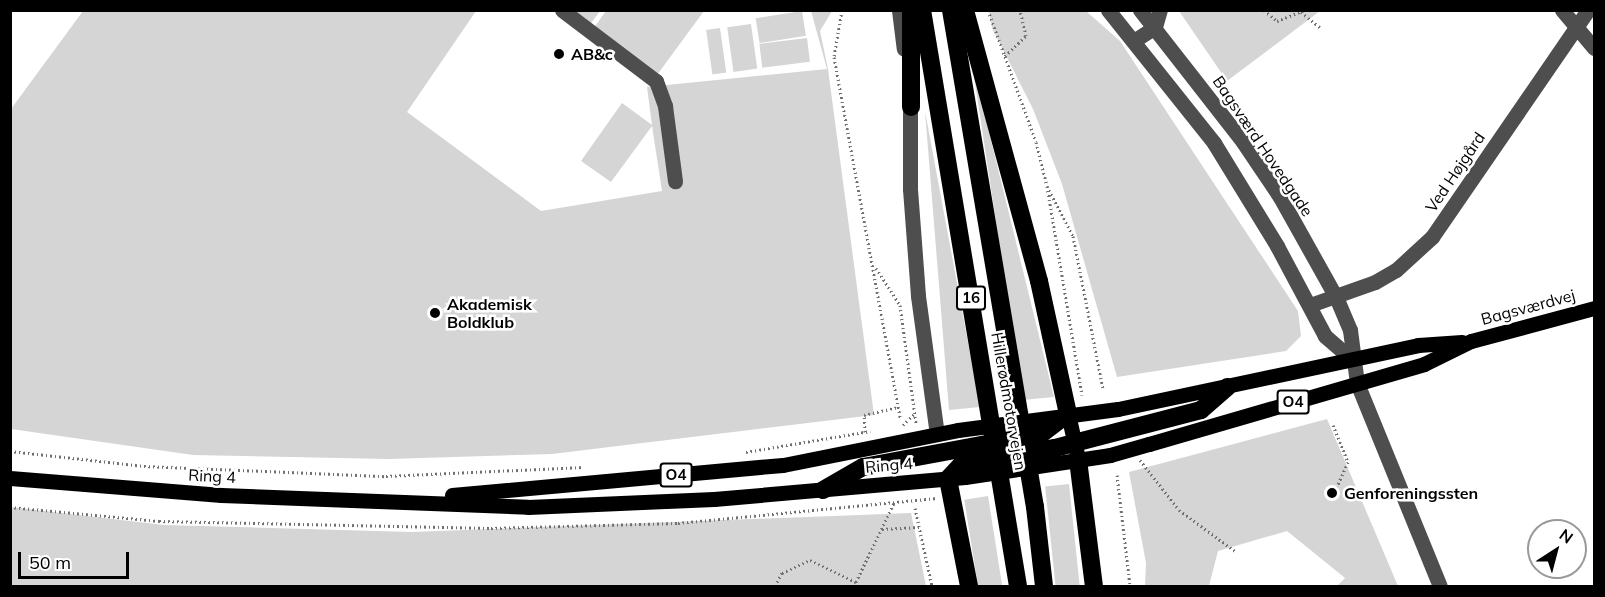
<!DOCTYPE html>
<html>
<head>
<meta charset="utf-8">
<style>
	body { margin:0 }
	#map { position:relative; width:1605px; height:597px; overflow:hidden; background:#fff; font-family:Mulish,sans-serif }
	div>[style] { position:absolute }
	.green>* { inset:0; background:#d5d5d5; transform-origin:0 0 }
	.path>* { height:3px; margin-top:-1.5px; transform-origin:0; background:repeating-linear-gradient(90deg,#707070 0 1.5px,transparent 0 4.5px) }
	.minor>* { height:15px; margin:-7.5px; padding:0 7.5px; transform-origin:7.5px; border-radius:7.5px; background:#4e4e4e }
	.major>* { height:15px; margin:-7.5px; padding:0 7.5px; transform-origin:7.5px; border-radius:7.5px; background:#000 }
	.highway>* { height:18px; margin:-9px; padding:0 9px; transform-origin:9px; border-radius:9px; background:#000 }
	.dots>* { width:16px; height:16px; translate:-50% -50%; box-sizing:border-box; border:3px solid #fff; border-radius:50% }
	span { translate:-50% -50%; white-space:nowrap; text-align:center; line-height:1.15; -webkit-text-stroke:5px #fff; paint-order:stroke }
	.shield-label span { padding:2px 4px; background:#fff; border:2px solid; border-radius:4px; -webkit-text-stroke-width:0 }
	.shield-label { font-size:15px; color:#000; font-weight:700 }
	.poi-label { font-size:16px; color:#000; font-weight:700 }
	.left { translate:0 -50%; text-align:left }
	.street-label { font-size:16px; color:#000 }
	.frame { position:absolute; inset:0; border:12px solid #000; pointer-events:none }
	.north { position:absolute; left:1527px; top:519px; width:60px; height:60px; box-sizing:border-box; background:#fff; border:2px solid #999; border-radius:50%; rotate:36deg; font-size:16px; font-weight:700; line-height:24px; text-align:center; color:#000 }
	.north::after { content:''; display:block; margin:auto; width:21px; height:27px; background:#000; clip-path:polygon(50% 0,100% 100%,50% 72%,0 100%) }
	.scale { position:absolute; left:18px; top:552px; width:111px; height:27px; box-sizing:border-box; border:3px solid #000; border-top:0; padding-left:8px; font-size:18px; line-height:21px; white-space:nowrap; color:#000; -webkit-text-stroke:4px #fff; paint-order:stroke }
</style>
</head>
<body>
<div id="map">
	<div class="green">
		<i style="clip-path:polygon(83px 11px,476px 11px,407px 112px,541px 211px,662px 191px,652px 126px,611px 182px,581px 161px,622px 103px,652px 125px,647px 87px,827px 69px,811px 11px,832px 11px,820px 31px,828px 69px,874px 415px,552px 454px,389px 459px,193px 455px,11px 429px,11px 109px)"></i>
		<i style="clip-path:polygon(568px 11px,600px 11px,589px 26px)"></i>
		<i style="clip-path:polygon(606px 11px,704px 11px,657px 75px,593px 29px)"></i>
		<i style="left:802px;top:11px;width:25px;height:47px;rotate:81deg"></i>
		<i style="clip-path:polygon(989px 11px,1086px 11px,1120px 41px,1298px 311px,1301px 336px,1286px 351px,1117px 377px,1062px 184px,1033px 109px,992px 28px)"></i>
		<i style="clip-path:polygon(1179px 11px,1179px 10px,1320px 11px,1227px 81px)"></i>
		<i style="left:751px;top:24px;width:45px;height:24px;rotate:82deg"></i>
		<i style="left:720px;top:28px;width:45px;height:14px;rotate:82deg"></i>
		<i style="left:807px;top:38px;width:24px;height:48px;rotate:83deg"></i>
		<i style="clip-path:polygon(972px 63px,1054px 397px,1023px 400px)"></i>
		<i style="clip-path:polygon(925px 111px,980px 407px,949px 410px)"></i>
		<i style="clip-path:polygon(1327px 419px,1398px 586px,1337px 586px,1345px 578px,1287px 531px,1218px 551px,1209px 586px,1145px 586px,1146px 563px,1129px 472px)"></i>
		<i style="left:1069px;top:484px;width:103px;height:24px;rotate:84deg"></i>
		<i style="left:988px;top:496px;width:91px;height:24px;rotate:81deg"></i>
		<i style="clip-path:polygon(10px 507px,164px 525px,412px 532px,911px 513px,926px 586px,11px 586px)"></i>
	</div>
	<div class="path">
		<i style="left:842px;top:10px;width:48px;rotate:99.7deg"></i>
		<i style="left:834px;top:57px;width:367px;rotate:79.6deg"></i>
		<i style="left:988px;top:10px;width:140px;rotate:70deg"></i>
		<i style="left:1036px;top:142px;width:45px;rotate:76deg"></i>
		<i style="left:1047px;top:186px;width:56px;rotate:62.5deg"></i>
		<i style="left:1073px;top:236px;width:156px;rotate:78.9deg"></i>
		<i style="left:1264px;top:10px;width:17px;rotate:40deg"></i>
		<i style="left:1277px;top:21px;width:29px;rotate:-22deg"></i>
		<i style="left:1301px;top:12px;width:26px;rotate:39deg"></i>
		<i style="left:1005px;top:56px;width:29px;rotate:-44deg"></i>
		<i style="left:1026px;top:36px;width:27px;rotate:-103deg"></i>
		<i style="left:1047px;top:186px;width:212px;rotate:80.5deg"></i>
		<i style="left:876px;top:268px;width:44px;rotate:57deg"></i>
		<i style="left:900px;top:305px;width:120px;rotate:82.3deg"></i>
		<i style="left:903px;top:425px;width:16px;rotate:-45deg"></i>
		<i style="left:1333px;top:425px;width:40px;rotate:68deg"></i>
		<i style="left:1348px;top:462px;width:32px;rotate:114deg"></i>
		<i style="left:865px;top:432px;width:17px;rotate:-93deg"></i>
		<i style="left:864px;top:415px;width:36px;rotate:-13deg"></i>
		<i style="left:10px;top:451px;width:135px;rotate:6.4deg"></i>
		<i style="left:144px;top:466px;width:242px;rotate:2.4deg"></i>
		<i style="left:386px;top:476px;width:198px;rotate:-2.6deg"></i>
		<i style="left:746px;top:452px;width:126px;rotate:-9.6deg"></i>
		<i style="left:1140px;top:460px;width:63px;rotate:52deg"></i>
		<i style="left:1179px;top:510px;width:69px;rotate:36.2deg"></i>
		<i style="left:1117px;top:475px;width:112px;rotate:83.3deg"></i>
		<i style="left:10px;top:507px;width:150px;rotate:5.4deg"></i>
		<i style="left:159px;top:521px;width:332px;rotate:1.2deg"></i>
		<i style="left:491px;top:528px;width:187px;rotate:-1.5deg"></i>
		<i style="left:678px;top:523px;width:260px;rotate:-5.5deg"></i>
		<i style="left:915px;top:508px;width:80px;rotate:77.7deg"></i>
		<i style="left:882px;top:529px;width:37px;rotate:-3deg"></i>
		<i style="left:775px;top:586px;width:15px;rotate:-62deg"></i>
		<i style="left:782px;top:573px;width:31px;rotate:-25deg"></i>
		<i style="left:810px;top:560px;width:51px;rotate:25.6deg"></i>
		<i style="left:854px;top:586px;width:92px;rotate:-64.3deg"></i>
	</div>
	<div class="minor">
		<i style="left:562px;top:10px;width:118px;rotate:37.1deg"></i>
		<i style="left:656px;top:81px;width:27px;rotate:70deg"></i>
		<i style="left:665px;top:106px;width:76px;rotate:82.4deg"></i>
		<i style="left:899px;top:10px;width:39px;rotate:83deg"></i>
		<i style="left:1108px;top:10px;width:170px;rotate:51.4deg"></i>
		<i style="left:1214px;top:143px;width:121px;rotate:58.5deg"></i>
		<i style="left:1277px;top:246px;width:102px;rotate:61.9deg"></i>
		<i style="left:1325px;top:336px;width:35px;rotate:41deg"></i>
		<i style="left:1140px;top:10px;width:167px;rotate:52deg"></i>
		<i style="left:1243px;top:142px;width:66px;rotate:56.1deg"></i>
		<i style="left:1280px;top:197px;width:115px;rotate:60.8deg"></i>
		<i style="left:1336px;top:297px;width:36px;rotate:67deg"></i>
		<i style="left:1350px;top:330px;width:53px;rotate:82.5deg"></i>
		<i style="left:1357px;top:383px;width:219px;rotate:67.8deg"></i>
		<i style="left:1562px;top:10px;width:50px;rotate:49.9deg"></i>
		<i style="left:1135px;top:40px;width:24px;rotate:-33deg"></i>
		<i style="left:1155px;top:27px;width:18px;rotate:-74deg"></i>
		<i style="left:910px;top:97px;width:92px;rotate:90deg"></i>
		<i style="left:910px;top:189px;width:107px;rotate:85.7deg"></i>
		<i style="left:918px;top:296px;width:139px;rotate:82.2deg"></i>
		<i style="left:1310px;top:305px;width:69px;rotate:-19.5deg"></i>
		<i style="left:1375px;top:282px;width:24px;rotate:-30deg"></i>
		<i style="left:1396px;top:270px;width:49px;rotate:-42.5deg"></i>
		<i style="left:1432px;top:237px;width:275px;rotate:-55.5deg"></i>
	</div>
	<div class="major">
		<i style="left:1068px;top:414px;width:41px;rotate:77.3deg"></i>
		<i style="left:10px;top:478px;width:212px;rotate:4.6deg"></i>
		<i style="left:221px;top:495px;width:307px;rotate:2.2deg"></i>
		<i style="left:528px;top:507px;width:186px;rotate:-2.5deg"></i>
		<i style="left:714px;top:499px;width:252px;rotate:-5deg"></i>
		<i style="left:965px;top:477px;width:147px;rotate:-8.6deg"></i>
		<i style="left:1110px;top:455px;width:41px;rotate:-15.8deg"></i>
		<i style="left:1149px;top:444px;width:286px;rotate:-16.2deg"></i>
		<i style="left:1424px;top:364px;width:52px;rotate:-26.1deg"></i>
		<i style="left:1471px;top:341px;width:127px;rotate:-15deg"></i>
		<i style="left:452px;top:495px;width:332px;rotate:-5.2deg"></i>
		<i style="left:783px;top:465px;width:178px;rotate:-11.3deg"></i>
		<i style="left:958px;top:430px;width:161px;rotate:-7.5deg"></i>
		<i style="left:1118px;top:409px;width:307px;rotate:-12deg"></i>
		<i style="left:1418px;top:345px;width:44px;rotate:-3.9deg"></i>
	</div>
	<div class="highway">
		<i style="left:911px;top:10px;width:97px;rotate:90deg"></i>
		<i style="left:922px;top:10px;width:584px;rotate:80.54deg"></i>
		<i style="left:951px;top:10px;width:504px;rotate:80.41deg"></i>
		<i style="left:1035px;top:507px;width:80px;rotate:83.5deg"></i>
		<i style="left:1078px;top:460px;width:127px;rotate:82.8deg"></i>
		<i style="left:823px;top:490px;width:46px;rotate:-29.9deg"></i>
		<i style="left:863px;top:467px;width:181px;rotate:-10.5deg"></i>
		<i style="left:1041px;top:434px;width:34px;rotate:-37deg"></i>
		<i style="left:1068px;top:414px;width:136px;rotate:-102.3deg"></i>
		<i style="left:1039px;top:281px;width:281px;rotate:-105.3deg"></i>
		<i style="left:969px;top:586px;width:109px;rotate:-101.1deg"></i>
		<i style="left:948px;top:479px;width:22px;rotate:-47deg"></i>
		<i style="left:963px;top:463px;width:93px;rotate:-9.3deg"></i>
		<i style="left:1055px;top:448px;width:151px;rotate:-14.6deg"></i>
		<i style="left:1201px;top:410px;width:35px;rotate:-41deg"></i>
	</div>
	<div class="dots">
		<i style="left:559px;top:54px;background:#000"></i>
		<i style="left:435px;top:313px;background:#000"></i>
		<i style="left:1332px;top:493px;background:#000"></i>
	</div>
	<div class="shield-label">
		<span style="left:971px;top:298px">16</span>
		<span style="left:1293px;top:402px">O4</span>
		<span style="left:676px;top:475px">O4</span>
	</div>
	<div class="poi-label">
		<span class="left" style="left:571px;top:54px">AB&amp;c</span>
		<span class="left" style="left:447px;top:313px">Akademisk<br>Boldklub</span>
		<span class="left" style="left:1344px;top:493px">Genforeningssten</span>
	</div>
	<div class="street-label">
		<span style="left:1263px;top:146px;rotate:56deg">Bagsværd Hovedgade</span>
		<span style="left:1455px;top:172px;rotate:-56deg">Ved Højgård</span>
		<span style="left:1528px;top:307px;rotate:-15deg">Bagsværdvej</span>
		<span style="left:1009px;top:401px;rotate:80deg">Hillerødmotorvejen</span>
		<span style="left:889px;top:465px;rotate:-5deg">Ring 4</span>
		<span style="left:212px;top:476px;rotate:3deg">Ring 4</span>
	</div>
	<div class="frame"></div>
	<div class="north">N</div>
	<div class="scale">50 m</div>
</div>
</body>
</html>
